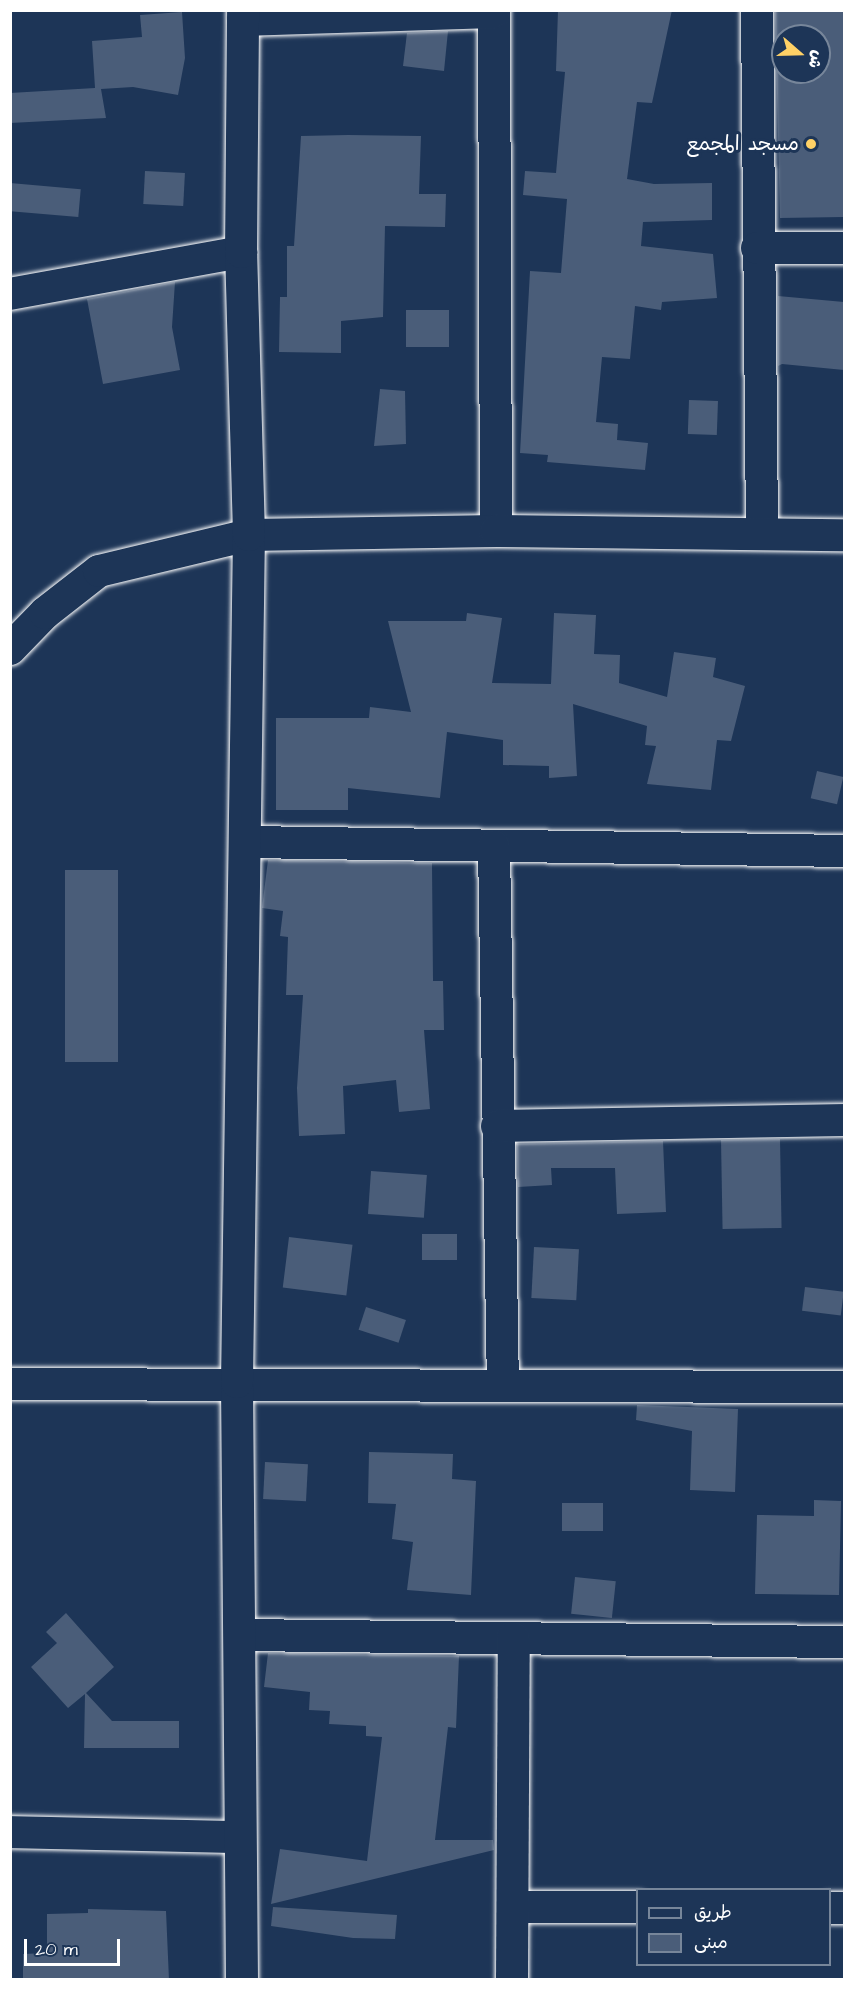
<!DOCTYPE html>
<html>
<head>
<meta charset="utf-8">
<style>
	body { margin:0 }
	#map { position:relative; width:855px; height:1990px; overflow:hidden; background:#1d3557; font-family:"Architects Daughter","Playpen Sans Arabic",sans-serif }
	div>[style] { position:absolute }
	.building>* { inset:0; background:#4a5d79; transform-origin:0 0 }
	.roads { filter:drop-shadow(0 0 2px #fff) drop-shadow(0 0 2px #fff) }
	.minor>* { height:32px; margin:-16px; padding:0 16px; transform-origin:16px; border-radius:16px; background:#1d3557 }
	.dots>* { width:16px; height:16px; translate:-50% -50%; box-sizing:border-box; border:3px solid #1d3557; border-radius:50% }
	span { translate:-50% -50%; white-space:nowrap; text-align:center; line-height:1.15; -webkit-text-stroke:6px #1d3557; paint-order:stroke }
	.poi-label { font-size:20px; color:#fff }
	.right { translate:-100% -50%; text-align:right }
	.frame { position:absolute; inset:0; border:12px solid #fff; pointer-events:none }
	.legend { position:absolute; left:636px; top:1888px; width:195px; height:78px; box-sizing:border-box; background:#1d3557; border:2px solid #77869a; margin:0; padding:8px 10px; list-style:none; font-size:18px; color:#fff }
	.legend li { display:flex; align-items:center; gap:12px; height:30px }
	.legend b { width:30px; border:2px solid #77869a }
	.north { position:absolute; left:771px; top:24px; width:60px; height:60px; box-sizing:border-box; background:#1d3557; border:2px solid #77869a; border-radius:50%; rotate:110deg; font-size:16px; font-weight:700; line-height:24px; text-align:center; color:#fff }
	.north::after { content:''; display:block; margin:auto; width:21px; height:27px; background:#ffd166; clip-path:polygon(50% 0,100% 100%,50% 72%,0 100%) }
	.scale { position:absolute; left:24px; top:1939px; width:96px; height:27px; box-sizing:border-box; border:3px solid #fff; border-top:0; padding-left:8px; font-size:18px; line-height:21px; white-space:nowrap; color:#fff; -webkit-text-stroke:4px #1d3557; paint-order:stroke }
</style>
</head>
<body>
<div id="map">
	<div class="building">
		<i style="clip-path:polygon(558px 10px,672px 10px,652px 103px,637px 102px,627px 179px,654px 184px,712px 183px,712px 220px,643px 222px,641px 246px,713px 254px,717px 298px,662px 302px,661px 310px,635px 306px,630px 359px,602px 357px,596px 422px,618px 424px,617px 440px,648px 443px,645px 470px,547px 462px,548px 455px,520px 453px,530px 271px,561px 273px,567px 199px,523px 195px,525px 171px,556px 173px,565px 72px,556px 71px)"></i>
		<i style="clip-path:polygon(evenodd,775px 10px,844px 10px,844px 217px,780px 218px,775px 10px,783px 36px,819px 36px,819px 72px,783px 72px,783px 36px)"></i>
		<i style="clip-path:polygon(182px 12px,185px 58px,178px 95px,133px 87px,101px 89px,106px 118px,10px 123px,10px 93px,95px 88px,92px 41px,142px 37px,140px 15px)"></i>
		<i style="clip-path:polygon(448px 31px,444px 71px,403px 66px,407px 33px)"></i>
		<i style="clip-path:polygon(348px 135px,421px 136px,419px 194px,446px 194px,445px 227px,385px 226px,383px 317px,341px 321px,341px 353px,279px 352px,280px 297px,287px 297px,287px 246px,294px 246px,301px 136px)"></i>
		<i style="left:145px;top:171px;width:40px;height:33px;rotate:3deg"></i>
		<i style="left:10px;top:183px;width:71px;height:28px;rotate:5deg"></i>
		<i style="clip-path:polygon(175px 282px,172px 327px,180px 370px,103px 384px,87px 299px)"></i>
		<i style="clip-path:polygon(778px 296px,844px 302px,844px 370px,782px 364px,778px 366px)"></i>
		<i style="left:406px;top:310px;width:43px;height:37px"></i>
		<i style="clip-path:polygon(380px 389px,405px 391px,406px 444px,374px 446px)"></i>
		<i style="left:689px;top:400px;width:29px;height:34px;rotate:2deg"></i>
		<i style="clip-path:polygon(467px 613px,502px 618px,492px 683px,551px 684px,554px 613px,596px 615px,594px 654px,620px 655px,619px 683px,667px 697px,674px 652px,716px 658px,713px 677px,745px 686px,731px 741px,717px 740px,711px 790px,647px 784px,656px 746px,645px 745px,647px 726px,573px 704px,577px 776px,549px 778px,549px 766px,503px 765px,503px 740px,447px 732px,440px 798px,348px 788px,348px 810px,276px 810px,276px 718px,369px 718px,370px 707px,411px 712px,388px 621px,466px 621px)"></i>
		<i style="left:817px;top:771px;width:27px;height:28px;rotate:13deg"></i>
		<i style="clip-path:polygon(268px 860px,432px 863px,433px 981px,443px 981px,444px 1030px,424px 1030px,430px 1109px,399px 1112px,396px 1080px,343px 1086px,345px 1134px,299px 1136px,297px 1088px,303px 995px,286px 995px,288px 937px,280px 936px,283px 911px,262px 908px)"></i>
		<i style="left:65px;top:870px;width:53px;height:192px"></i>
		<i style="left:780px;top:1139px;width:89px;height:59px;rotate:89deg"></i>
		<i style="clip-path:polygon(663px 1141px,666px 1212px,617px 1214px,615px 1168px,551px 1168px,552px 1185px,518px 1187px,517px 1144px)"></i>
		<i style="left:371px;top:1171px;width:56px;height:43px;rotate:4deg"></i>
		<i style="left:457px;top:1234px;width:26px;height:35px;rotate:90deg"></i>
		<i style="left:289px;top:1237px;width:64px;height:51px;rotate:7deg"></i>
		<i style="left:534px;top:1247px;width:45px;height:51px;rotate:3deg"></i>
		<i style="left:805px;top:1287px;width:39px;height:24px;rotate:7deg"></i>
		<i style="left:366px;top:1307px;width:42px;height:24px;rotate:18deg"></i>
		<i style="clip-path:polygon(637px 1405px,738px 1409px,735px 1492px,690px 1490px,692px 1431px,636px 1420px)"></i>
		<i style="clip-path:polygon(369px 1452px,453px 1454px,452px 1479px,476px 1481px,471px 1595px,407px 1590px,413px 1542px,392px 1539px,396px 1504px,368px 1503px)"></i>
		<i style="left:265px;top:1462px;width:43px;height:37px;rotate:3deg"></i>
		<i style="clip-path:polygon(814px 1500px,841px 1501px,839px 1595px,755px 1594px,757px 1515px,814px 1516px)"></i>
		<i style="left:562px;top:1503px;width:41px;height:28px"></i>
		<i style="left:575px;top:1577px;width:41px;height:37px;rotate:6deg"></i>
		<i style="clip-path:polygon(66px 1613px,114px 1667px,86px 1693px,112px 1721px,179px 1721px,179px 1748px,84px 1748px,85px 1694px,68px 1708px,31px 1667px,57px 1643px,46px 1632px)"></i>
		<i style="clip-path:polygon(268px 1653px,459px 1656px,456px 1728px,448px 1727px,435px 1840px,493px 1840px,494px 1850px,271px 1904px,280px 1849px,367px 1861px,382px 1737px,366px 1736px,366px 1726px,329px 1724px,330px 1711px,309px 1710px,310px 1692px,264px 1687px)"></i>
		<i style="clip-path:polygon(273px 1907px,397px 1915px,395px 1939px,353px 1938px,271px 1926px)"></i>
		<i style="clip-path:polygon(88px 1909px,166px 1911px,169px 1980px,23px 1980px,23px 1954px,47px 1953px,47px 1914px,88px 1913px)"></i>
	</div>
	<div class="roads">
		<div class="minor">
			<i style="left:494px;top:10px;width:521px;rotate:89.78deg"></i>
			<i style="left:757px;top:10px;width:523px;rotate:89.45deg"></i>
			<i style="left:243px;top:20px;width:251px;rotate:-1.8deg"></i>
			<i style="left:757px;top:248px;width:87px"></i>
			<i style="left:10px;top:294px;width:235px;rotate:-10.3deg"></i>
			<i style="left:10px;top:649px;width:50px;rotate:-45.8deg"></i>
			<i style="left:45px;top:613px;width:68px;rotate:-37.9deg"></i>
			<i style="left:99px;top:571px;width:154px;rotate:-13.5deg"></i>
			<i style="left:249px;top:535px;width:247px;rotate:-0.9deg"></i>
			<i style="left:496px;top:531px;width:348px;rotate:0.7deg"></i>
			<i style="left:247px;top:842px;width:597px;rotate:0.86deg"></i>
			<i style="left:494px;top:846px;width:540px;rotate:89.05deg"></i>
			<i style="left:497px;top:1126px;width:347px;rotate:-1deg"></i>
			<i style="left:10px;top:1384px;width:834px;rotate:0.21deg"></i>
			<i style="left:241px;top:1635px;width:603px;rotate:0.67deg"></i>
			<i style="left:10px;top:1832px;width:229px;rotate:1.3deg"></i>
			<i style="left:513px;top:1907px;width:125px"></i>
			<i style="left:830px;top:1908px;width:14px"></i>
			<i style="left:242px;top:1980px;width:598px;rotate:-90.48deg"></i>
			<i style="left:237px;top:1382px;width:847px;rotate:-89.19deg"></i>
			<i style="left:249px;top:535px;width:283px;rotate:-91.6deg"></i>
			<i style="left:241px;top:252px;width:242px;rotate:-89.5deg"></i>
			<i style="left:512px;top:1980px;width:342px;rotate:-89.7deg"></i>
		</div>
	</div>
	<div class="dots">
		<i style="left:811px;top:144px;background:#ffd166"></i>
	</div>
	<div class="poi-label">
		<span class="right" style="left:799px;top:144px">مسجد المجمع</span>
	</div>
	<div class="frame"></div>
	<ul class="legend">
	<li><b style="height:8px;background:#1d3557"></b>طريق</li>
	<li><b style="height:16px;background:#4a5d79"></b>مبنى</li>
	</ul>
	<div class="north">ش</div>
	<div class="scale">20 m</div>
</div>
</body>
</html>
